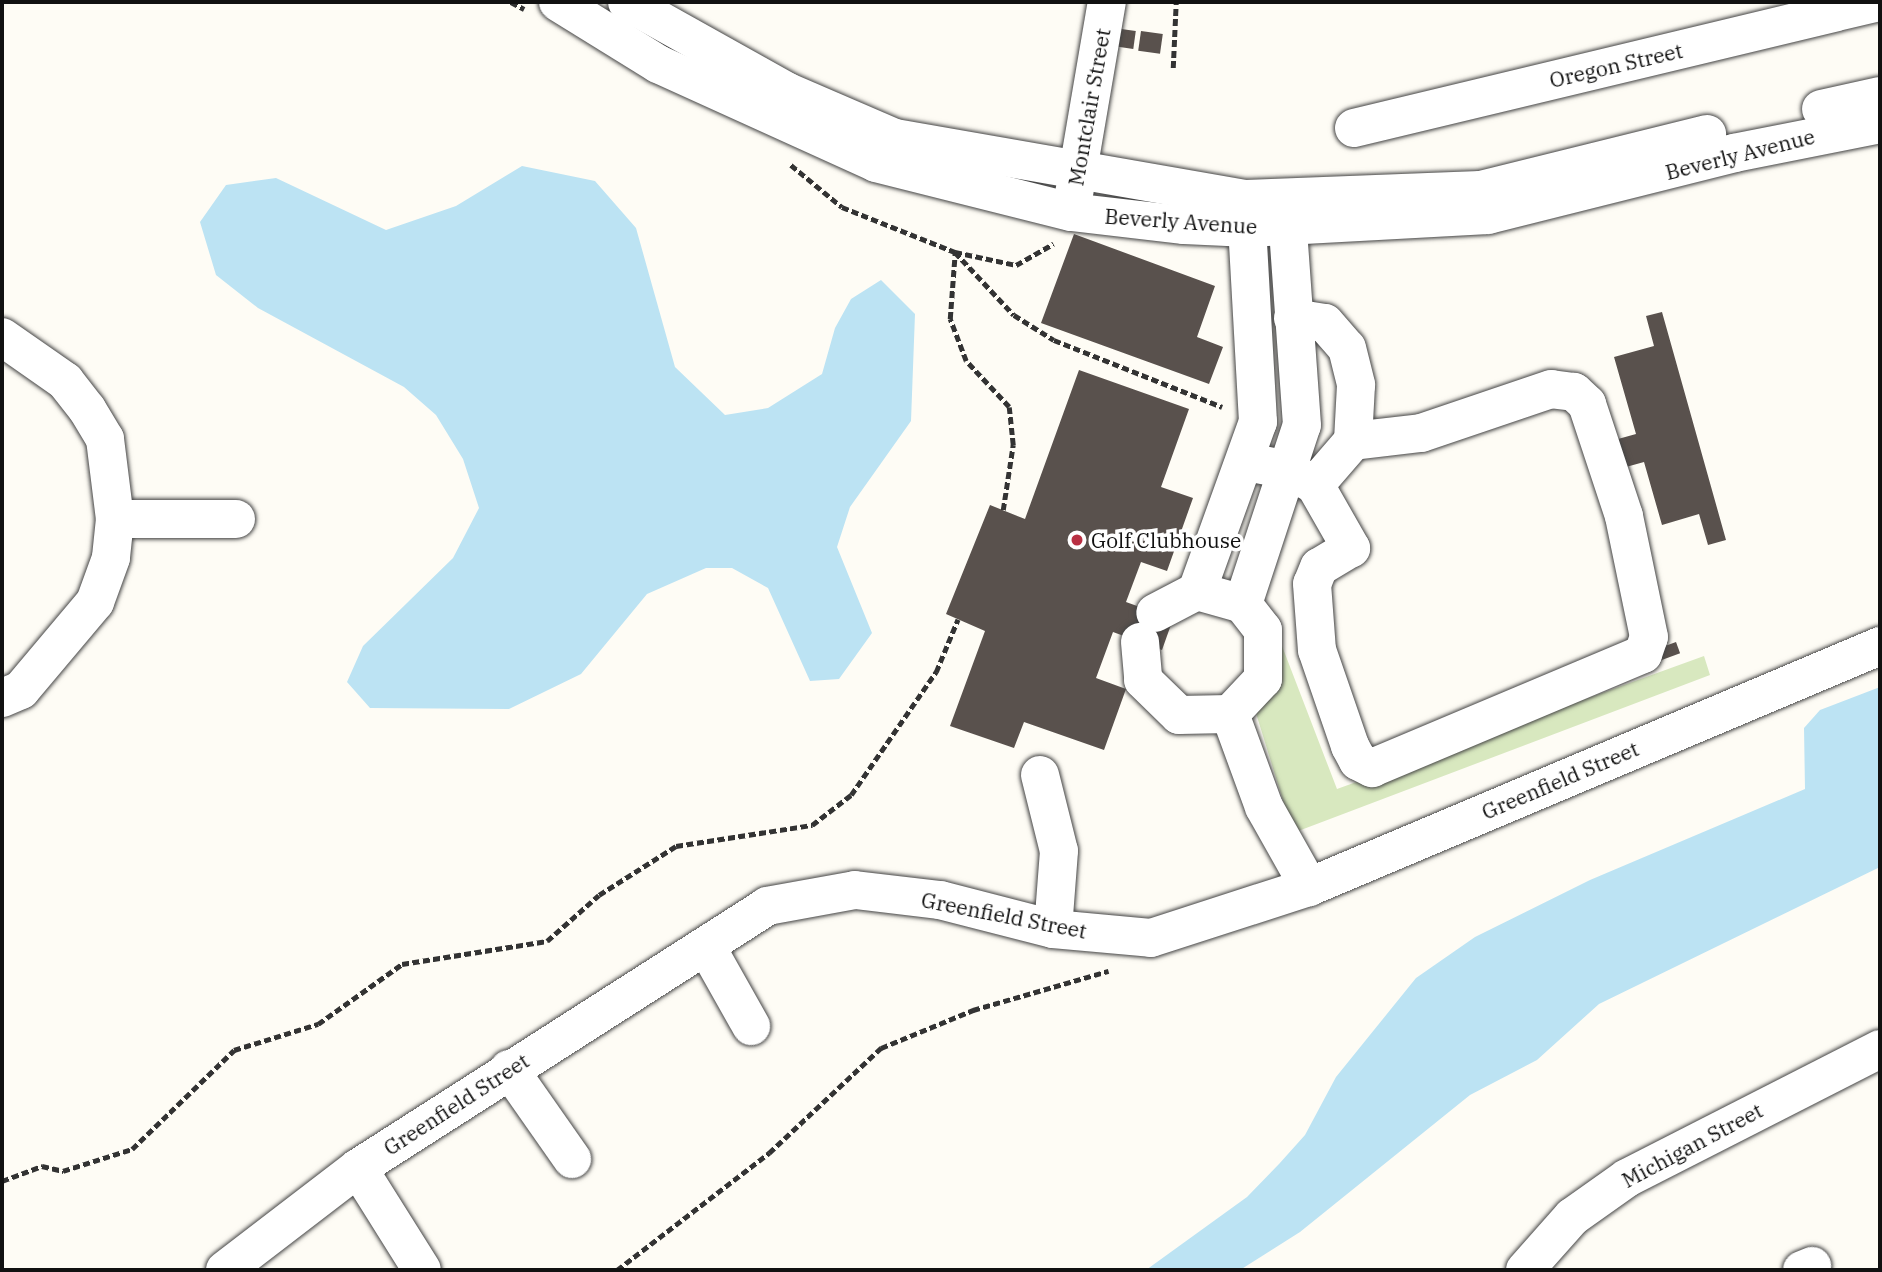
<!DOCTYPE html>
<html>
<head>
<meta charset="utf-8">
<style>
	body { margin:0 }
	#map { position:relative; width:1882px; height:1272px; overflow:hidden; background:#fefcf5; font-family:"IBM Plex Serif",serif }
	div>[style] { position:absolute }
	.green>* { inset:0; background:#d8e8bf }
	.water>* { inset:0; background:#bce3f3 }
	.building>* { inset:0; background:#59514d; transform-origin:0 0 }
	.path>* { height:4.5px; margin-top:-2.25px; transform-origin:0; background:repeating-linear-gradient(90deg,#333 0 7px,transparent 0 10.5px) }
	.roads { filter:drop-shadow(0 0 2px #444) drop-shadow(0 0 2px #444) }
	.minor>* { height:38px; margin:-19px; padding:0 19px; transform-origin:19px; border-radius:19px; background:#fff }
	.dots>* { width:19px; height:19px; translate:-50% -50%; box-sizing:border-box; border:4px solid #fff; border-radius:50% }
	span { translate:-50% -50%; white-space:nowrap; text-align:center; line-height:1.15; -webkit-text-stroke:7px #fff; paint-order:stroke }
	.street-label { font-size:21px; color:#111 }
	.poi-label { font-size:21px; color:#111 }
	.left { translate:0 -50%; text-align:left }
	.frame { position:absolute; inset:0; border:4px solid #111; pointer-events:none }
</style>
</head>
<body>
<div id="map">
	<div class="green">
		<i style="clip-path:polygon(1277px 633px,1337px 789px,1704px 656px,1710px 675px,1293px 833px,1251px 697px)"></i>
	</div>
	<div class="water">
		<i style="clip-path:polygon(522px 166px,595px 181px,636px 228px,675px 367px,725px 415px,768px 408px,822px 374px,835px 328px,851px 299px,881px 280px,915px 314px,911px 421px,850px 507px,837px 547px,872px 633px,839px 679px,810px 681px,768px 588px,732px 568px,706px 568px,647px 594px,581px 674px,509px 709px,370px 708px,347px 682px,363px 646px,453px 558px,479px 508px,463px 459px,436px 415px,404px 387px,258px 308px,216px 275px,200px 222px,226px 185px,276px 178px,386px 230px,456px 206px)"></i>
		<i style="clip-path:polygon(1880px 687px,1880px 867px,1599px 1004px,1537px 1060px,1470px 1095px,1300px 1232px,1240px 1270px,1146px 1270px,1247px 1197px,1279px 1164px,1305px 1135px,1336px 1077px,1416px 978px,1475px 937px,1590px 880px,1805px 789px,1804px 728px,1820px 710px)"></i>
	</div>
	<div class="building">
		<i style="left:1114px;top:28px;width:22px;height:18px;rotate:8deg"></i>
		<i style="left:1141px;top:31px;width:22px;height:20px;rotate:8deg"></i>
		<i style="clip-path:polygon(1074px 234px,1215px 286px,1197px 337px,1223px 347px,1209px 384px,1041px 323px)"></i>
		<i style="clip-path:polygon(1662px 312px,1726px 540px,1708px 545px,1699px 514px,1662px 525px,1644px 462px,1626px 467px,1618px 439px,1636px 434px,1614px 357px,1654px 346px,1646px 316px)"></i>
		<i style="clip-path:polygon(1079px 370px,1189px 409px,1161px 487px,1193px 498px,1167px 571px,1141px 562px,1126px 602px,1173px 619px,1162px 650px,1113px 632px,1096px 678px,1126px 689px,1104px 750px,1024px 722px,1014px 748px,950px 726px,985px 631px,946px 614px,990px 505px,1025px 519px)"></i>
		<i style="left:1676px;top:642px;width:12px;height:29px;rotate:70deg"></i>
	</div>
	<div class="path">
		<i style="left:511px;top:2px;width:15px;rotate:28deg"></i>
		<i style="left:1173px;top:68px;width:66px;rotate:-87.4deg"></i>
		<i style="left:791px;top:165px;width:66px;rotate:39.5deg"></i>
		<i style="left:842px;top:207px;width:122px;rotate:21.7deg"></i>
		<i style="left:955px;top:252px;width:86px;rotate:46.9deg"></i>
		<i style="left:1014px;top:315px;width:47px;rotate:32deg"></i>
		<i style="left:1054px;top:340px;width:181px;rotate:21.7deg"></i>
		<i style="left:1003px;top:510px;width:66px;rotate:-81.3deg"></i>
		<i style="left:1013px;top:445px;width:38px;rotate:-96deg"></i>
		<i style="left:1009px;top:407px;width:63px;rotate:-133.1deg"></i>
		<i style="left:966px;top:361px;width:45px;rotate:-110.9deg"></i>
		<i style="left:950px;top:319px;width:67px;rotate:-85.7deg"></i>
		<i style="left:955px;top:252px;width:62px;rotate:12deg"></i>
		<i style="left:1016px;top:265px;width:43px;rotate:-29.6deg"></i>
		<i style="left:2px;top:1181px;width:43px;rotate:-20.6deg"></i>
		<i style="left:42px;top:1166px;width:22px;rotate:13deg"></i>
		<i style="left:63px;top:1171px;width:72px;rotate:-17.7deg"></i>
		<i style="left:132px;top:1149px;width:142px;rotate:-44.1deg"></i>
		<i style="left:234px;top:1050px;width:88px;rotate:-17.2deg"></i>
		<i style="left:318px;top:1024px;width:103px;rotate:-35.5deg"></i>
		<i style="left:402px;top:964px;width:147px;rotate:-9deg"></i>
		<i style="left:547px;top:941px;width:69px;rotate:-41.5deg"></i>
		<i style="left:599px;top:895px;width:91px;rotate:-32.5deg"></i>
		<i style="left:676px;top:846px;width:138px;rotate:-8.8deg"></i>
		<i style="left:812px;top:825px;width:49px;rotate:-37.6deg"></i>
		<i style="left:851px;top:795px;width:150px;rotate:-55.4deg"></i>
		<i style="left:936px;top:672px;width:57px;rotate:-67.5deg"></i>
		<i style="left:617px;top:1270px;width:192px;rotate:-37.6deg"></i>
		<i style="left:769px;top:1153px;width:154px;rotate:-43.2deg"></i>
		<i style="left:881px;top:1048px;width:100px;rotate:-22.4deg"></i>
		<i style="left:973px;top:1010px;width:141px;rotate:-16.1deg"></i>
	</div>
	<div class="roads">
		<div class="minor">
			<i style="left:558px;top:2px;width:118px;rotate:31.8deg"></i>
			<i style="left:658px;top:64px;width:239px;rotate:24.4deg"></i>
			<i style="left:876px;top:163px;width:201px;rotate:14.1deg"></i>
			<i style="left:1071px;top:212px;width:114px;rotate:6.6deg"></i>
			<i style="left:1184px;top:225px;width:65px;rotate:2.6deg"></i>
			<i style="left:1249px;top:228px;width:239px;rotate:-3.1deg"></i>
			<i style="left:1488px;top:215px;width:254px;rotate:-14.1deg"></i>
			<i style="left:1734px;top:153px;width:149px;rotate:-11.2deg"></i>
			<i style="left:627px;top:2px;width:184px;rotate:29.2deg"></i>
			<i style="left:788px;top:92px;width:116px;rotate:23.3deg"></i>
			<i style="left:895px;top:138px;width:355px;rotate:9.9deg"></i>
			<i style="left:1245px;top:199px;width:236px;rotate:-2.2deg"></i>
			<i style="left:1481px;top:190px;width:233px;rotate:-13.9deg"></i>
			<i style="left:1821px;top:109px;width:60px;rotate:-12.4deg"></i>
			<i style="left:1354px;top:128px;width:540px;rotate:-13.5deg"></i>
			<i style="left:1073px;top:200px;width:201px;rotate:-80.3deg"></i>
			<i style="left:1293px;top:318px;width:32px;rotate:9deg"></i>
			<i style="left:1325px;top:323px;width:33px;rotate:49deg"></i>
			<i style="left:1347px;top:348px;width:38px;rotate:76deg"></i>
			<i style="left:1356px;top:385px;width:56px;rotate:93.1deg"></i>
			<i style="left:1353px;top:441px;width:58px;rotate:130.8deg"></i>
			<i style="left:2px;top:337px;width:77px;rotate:34.9deg"></i>
			<i style="left:65px;top:381px;width:36px;rotate:52deg"></i>
			<i style="left:87px;top:409px;width:35px;rotate:59deg"></i>
			<i style="left:105px;top:439px;width:81px;rotate:82.9deg"></i>
			<i style="left:115px;top:519px;width:39px;rotate:96deg"></i>
			<i style="left:111px;top:558px;width:47px;rotate:110deg"></i>
			<i style="left:95px;top:602px;width:115px;rotate:130.1deg"></i>
			<i style="left:21px;top:690px;width:21px;rotate:157deg"></i>
			<i style="left:1247px;top:462px;width:42px;rotate:11deg"></i>
			<i style="left:1288px;top:470px;width:31px;rotate:29deg"></i>
			<i style="left:1315px;top:485px;width:73px;rotate:60.3deg"></i>
			<i style="left:1351px;top:548px;width:37px;rotate:149deg"></i>
			<i style="left:1319px;top:567px;width:18px;rotate:112deg"></i>
			<i style="left:1312px;top:584px;width:66px;rotate:85.7deg"></i>
			<i style="left:1317px;top:650px;width:102px;rotate:71deg"></i>
			<i style="left:1350px;top:746px;width:17px;rotate:62deg"></i>
			<i style="left:1358px;top:761px;width:16px;rotate:27deg"></i>
			<i style="left:1372px;top:768px;width:294px;rotate:-22.8deg"></i>
			<i style="left:1643px;top:654px;width:18px;rotate:-71deg"></i>
			<i style="left:1649px;top:637px;width:124px;rotate:-101.7deg"></i>
			<i style="left:1624px;top:516px;width:118px;rotate:-108.3deg"></i>
			<i style="left:1587px;top:404px;width:18px;rotate:-137deg"></i>
			<i style="left:1574px;top:392px;width:23px;rotate:-173deg"></i>
			<i style="left:1551px;top:389px;width:137px;rotate:161.3deg"></i>
			<i style="left:1421px;top:433px;width:68px;rotate:173.3deg"></i>
			<i style="left:115px;top:519px;width:121px"></i>
			<i style="left:1197px;top:591px;width:180px;rotate:-70.2deg"></i>
			<i style="left:1258px;top:422px;width:218px;rotate:-93.2deg"></i>
			<i style="left:1243px;top:604px;width:188px;rotate:-71.8deg"></i>
			<i style="left:1302px;top:425px;width:222px;rotate:-94.1deg"></i>
			<i style="left:1140px;top:642px;width:38px;rotate:85deg"></i>
			<i style="left:1143px;top:680px;width:50px;rotate:44.2deg"></i>
			<i style="left:1179px;top:715px;width:51px;rotate:-1.1deg"></i>
			<i style="left:1230px;top:714px;width:48px;rotate:-46.7deg"></i>
			<i style="left:1263px;top:679px;width:49px;rotate:-90deg"></i>
			<i style="left:1263px;top:630px;width:33px;rotate:-128deg"></i>
			<i style="left:1243px;top:604px;width:48px;rotate:-164.2deg"></i>
			<i style="left:1197px;top:591px;width:47px;rotate:152.4deg"></i>
			<i style="left:1230px;top:714px;width:99px;rotate:69.9deg"></i>
			<i style="left:1264px;top:807px;width:92px;rotate:60.6deg"></i>
			<i style="left:1040px;top:775px;width:78px;rotate:76deg"></i>
			<i style="left:1059px;top:851px;width:78px;rotate:94.4deg"></i>
			<i style="left:706px;top:946px;width:92px;rotate:60.6deg"></i>
			<i style="left:509px;top:1069px;width:110px;rotate:55deg"></i>
			<i style="left:358px;top:1168px;width:120px;rotate:57.9deg"></i>
			<i style="left:225px;top:1270px;width:168px;rotate:-37.5deg"></i>
			<i style="left:358px;top:1168px;width:486px;rotate:-32.6deg"></i>
			<i style="left:767px;top:906px;width:89px;rotate:-10.3deg"></i>
			<i style="left:855px;top:890px;width:86px;rotate:6.7deg"></i>
			<i style="left:940px;top:900px;width:117px;rotate:14.4deg"></i>
			<i style="left:1053px;top:929px;width:98px;rotate:5.2deg"></i>
			<i style="left:1151px;top:938px;width:166px;rotate:-17.9deg"></i>
			<i style="left:1309px;top:887px;width:620px;rotate:-22.88deg"></i>
			<i style="left:1525px;top:1270px;width:71px;rotate:-48.4deg"></i>
			<i style="left:1572px;top:1217px;width:67px;rotate:-35.3deg"></i>
			<i style="left:1627px;top:1178px;width:284px;rotate:-27deg"></i>
			<i style="left:1802px;top:1270px;width:11px;rotate:-22deg"></i>
		</div>
	</div>
	<div class="dots">
		<i style="left:1077px;top:540px;background:#b93043"></i>
	</div>
	<div class="street-label">
		<span style="left:1616px;top:65px;rotate:-13deg">Oregon Street</span>
		<span style="left:1089px;top:107px;rotate:-80deg">Montclair Street</span>
		<span style="left:1740px;top:154px;rotate:-14deg">Beverly Avenue</span>
		<span style="left:1181px;top:221px;rotate:4deg">Beverly Avenue</span>
		<span style="left:1560px;top:780px;rotate:-23deg">Greenfield Street</span>
		<span style="left:1004px;top:915px;rotate:11deg">Greenfield Street</span>
		<span style="left:456px;top:1104px;rotate:-33deg">Greenfield Street</span>
		<span style="left:1692px;top:1145px;rotate:-28deg">Michigan Street</span>
	</div>
	<div class="poi-label">
		<span class="left" style="left:1091px;top:540px">Golf Clubhouse</span>
	</div>
	<div class="frame"></div>
</div>
</body>
</html>
